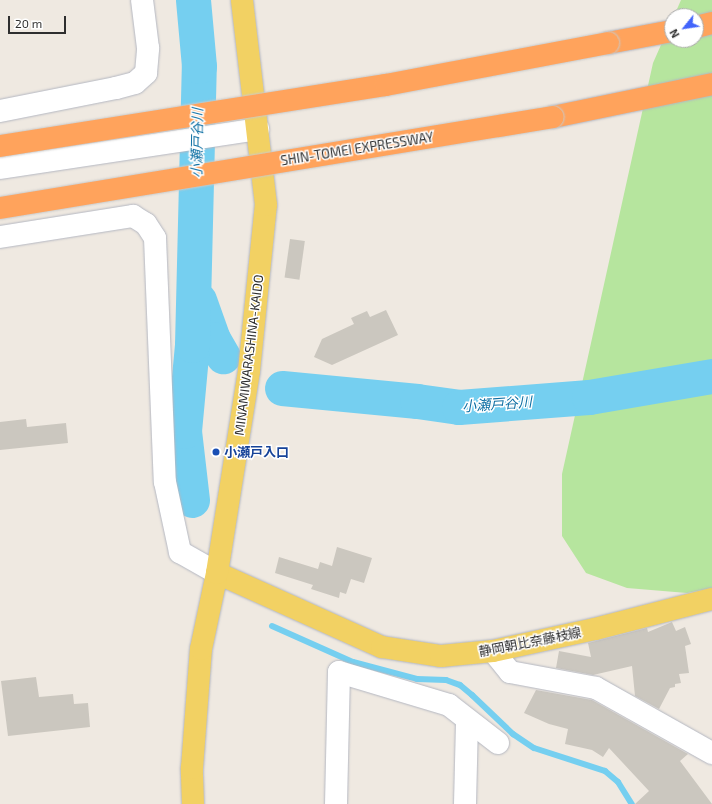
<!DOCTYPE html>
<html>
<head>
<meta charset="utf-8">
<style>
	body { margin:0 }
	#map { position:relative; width:712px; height:804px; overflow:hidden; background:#efe9e1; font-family:"Exo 2","Noto Sans JP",sans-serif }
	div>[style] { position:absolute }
	.green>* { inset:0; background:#b6e59e }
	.stream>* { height:6px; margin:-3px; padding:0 3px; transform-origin:3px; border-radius:3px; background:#75cff0 }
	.river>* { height:35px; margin:-17.5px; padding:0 17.5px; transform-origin:17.5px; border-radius:17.5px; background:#75cff0 }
	.building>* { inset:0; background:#cbc7bf; transform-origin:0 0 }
	.roads { filter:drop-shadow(0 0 1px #b4b7c1) drop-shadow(0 0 1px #b4b7c1) }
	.minor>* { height:22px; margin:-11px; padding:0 11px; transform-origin:11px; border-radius:11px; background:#fff }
	.major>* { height:22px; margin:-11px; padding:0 11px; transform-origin:11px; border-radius:11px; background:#f2d163 }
	.highway>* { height:22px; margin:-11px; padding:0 11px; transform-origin:11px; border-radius:11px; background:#ffa35c }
	.bridges { filter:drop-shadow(0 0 1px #c9c9c9) drop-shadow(0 0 1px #c9c9c9) }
	.highway-bridge>* { height:22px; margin:-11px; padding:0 11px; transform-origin:11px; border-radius:11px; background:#ffa35c }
	.dots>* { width:11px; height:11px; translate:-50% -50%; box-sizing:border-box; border:2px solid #fff; border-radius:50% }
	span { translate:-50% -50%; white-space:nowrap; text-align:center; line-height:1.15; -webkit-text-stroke:3px #fff; paint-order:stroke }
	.street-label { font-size:13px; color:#2e2e2e }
	.transit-label { font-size:13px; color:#164399; font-weight:700 }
	.left { translate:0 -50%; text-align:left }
	.water-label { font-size:14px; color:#0d6fa3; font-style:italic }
	.north { position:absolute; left:664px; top:8px; width:40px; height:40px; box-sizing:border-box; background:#fff; border:1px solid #ababab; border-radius:50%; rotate:240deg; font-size:11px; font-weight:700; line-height:16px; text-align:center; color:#2e2e2e }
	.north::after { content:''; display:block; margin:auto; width:14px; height:18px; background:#4264fb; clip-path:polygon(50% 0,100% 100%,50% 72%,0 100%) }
	.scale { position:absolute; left:8px; top:16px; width:58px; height:18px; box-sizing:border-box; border:2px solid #2e2e2e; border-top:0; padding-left:5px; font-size:12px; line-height:14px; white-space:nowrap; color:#2e2e2e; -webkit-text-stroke:3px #fff; paint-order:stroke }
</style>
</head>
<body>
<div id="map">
	<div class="green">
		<i style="clip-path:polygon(681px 0,712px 0,712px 588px,687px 593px,627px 588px,586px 573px,562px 536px,562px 474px,653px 63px,672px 20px,672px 40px,696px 40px,696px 16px,674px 16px)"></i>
	</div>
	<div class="stream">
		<i style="left:272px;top:626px;width:89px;rotate:24deg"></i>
		<i style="left:353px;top:662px;width:66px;rotate:14.9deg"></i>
		<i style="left:417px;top:679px;width:29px;rotate:2deg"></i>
		<i style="left:446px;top:680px;width:15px;rotate:20deg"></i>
		<i style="left:460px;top:685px;width:16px;rotate:40deg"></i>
		<i style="left:472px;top:695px;width:57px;rotate:43.6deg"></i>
		<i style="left:513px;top:734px;width:25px;rotate:34deg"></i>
		<i style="left:534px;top:748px;width:75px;rotate:17.9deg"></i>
		<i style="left:605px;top:771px;width:17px;rotate:40deg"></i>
		<i style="left:618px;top:782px;width:26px;rotate:58deg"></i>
	</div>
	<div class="river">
		<i style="left:199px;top:300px;width:41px;rotate:70.3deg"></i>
		<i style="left:213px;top:339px;width:20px;rotate:60deg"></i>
		<i style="left:282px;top:388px;width:136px;rotate:5.5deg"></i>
		<i style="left:417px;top:401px;width:42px;rotate:8.1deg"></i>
		<i style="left:459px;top:407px;width:130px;rotate:-4.4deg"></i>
		<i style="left:589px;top:397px;width:125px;rotate:-9.7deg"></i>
		<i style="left:192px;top:500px;width:69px;rotate:-96.6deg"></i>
		<i style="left:184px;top:431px;width:86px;rotate:-84.7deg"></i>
		<i style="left:192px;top:345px;width:279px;rotate:-88.6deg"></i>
		<i style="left:199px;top:66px;width:66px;rotate:-95.2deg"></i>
	</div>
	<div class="building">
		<i style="left:290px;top:239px;width:15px;height:39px;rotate:8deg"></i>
		<i style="clip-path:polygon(386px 310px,398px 335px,332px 365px,314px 357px,322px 339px,354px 324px,351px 318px,367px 311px,370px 317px)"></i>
		<i style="clip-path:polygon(26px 419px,27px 427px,66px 423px,68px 443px,0 450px,0 422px)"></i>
		<i style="clip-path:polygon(337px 547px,372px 558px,364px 583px,351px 579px,346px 594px,340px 592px,339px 598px,311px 589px,313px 585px,275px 573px,279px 557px,318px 569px,320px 562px,332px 566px)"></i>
		<i style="clip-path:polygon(672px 622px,676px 631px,685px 627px,691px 644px,685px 646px,689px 673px,679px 674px,681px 683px,675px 684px,675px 687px,670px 688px,659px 709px,635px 696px,632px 666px,593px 675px,556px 668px,559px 651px,591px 657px,588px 643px,647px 628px,648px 632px)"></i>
		<i style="clip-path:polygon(36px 677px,39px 697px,73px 694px,74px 704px,88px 703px,90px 727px,8px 736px,1px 681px)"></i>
		<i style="clip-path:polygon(536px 690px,592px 700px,688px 754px,680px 761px,712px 804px,635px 804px,649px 791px,609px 748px,603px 757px,592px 750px,565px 744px,568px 729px,549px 724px,524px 713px)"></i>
	</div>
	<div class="roads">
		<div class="minor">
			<i style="left:0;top:111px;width:118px;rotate:-11.2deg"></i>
			<i style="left:116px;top:88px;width:20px;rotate:-15deg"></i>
			<i style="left:135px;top:83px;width:15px;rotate:-42deg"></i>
			<i style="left:146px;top:73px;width:25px;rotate:-85deg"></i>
			<i style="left:148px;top:48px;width:48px;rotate:-97.1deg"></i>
			<i style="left:0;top:168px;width:261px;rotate:-8.6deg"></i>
			<i style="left:0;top:237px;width:135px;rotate:-9deg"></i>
			<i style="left:133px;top:216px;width:15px;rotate:32deg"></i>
			<i style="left:146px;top:224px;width:17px;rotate:57deg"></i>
			<i style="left:155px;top:238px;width:244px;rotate:87.7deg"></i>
			<i style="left:165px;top:482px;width:72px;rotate:77.9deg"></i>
			<i style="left:180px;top:552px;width:43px;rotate:29.6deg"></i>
			<i style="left:493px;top:651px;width:27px;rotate:51deg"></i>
			<i style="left:510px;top:672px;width:87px;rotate:10.5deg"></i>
			<i style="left:596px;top:688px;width:133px;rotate:29.3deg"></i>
			<i style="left:336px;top:804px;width:132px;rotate:-88.7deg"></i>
			<i style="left:339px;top:672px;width:115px;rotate:16.7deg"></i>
			<i style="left:449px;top:705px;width:62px;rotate:37.8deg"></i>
			<i style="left:465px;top:804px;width:84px;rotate:-88.6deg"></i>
		</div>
		<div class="major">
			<i style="left:217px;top:573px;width:181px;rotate:24.2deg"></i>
			<i style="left:382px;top:647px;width:60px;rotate:8.7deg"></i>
			<i style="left:441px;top:656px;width:52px;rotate:-5.5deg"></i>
			<i style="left:493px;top:651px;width:104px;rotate:-12.2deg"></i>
			<i style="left:595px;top:629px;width:121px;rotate:-14.4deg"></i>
			<i style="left:193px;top:804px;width:36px;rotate:-92deg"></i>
			<i style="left:192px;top:768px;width:119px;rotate:-85.7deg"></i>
			<i style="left:201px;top:649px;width:78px;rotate:-78.1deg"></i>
			<i style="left:217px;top:573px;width:205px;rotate:-81deg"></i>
			<i style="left:249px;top:371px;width:167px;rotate:-84.2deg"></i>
			<i style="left:266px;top:205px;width:206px;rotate:-96.7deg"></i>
		</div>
		<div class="highway">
			<i style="left:696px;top:27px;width:16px;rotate:-14deg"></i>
			<i style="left:608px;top:43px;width:65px;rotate:-10.6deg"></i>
			<i style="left:553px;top:117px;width:162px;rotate:-11.7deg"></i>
		</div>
	</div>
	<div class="bridges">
		<div class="highway-bridge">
			<i style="left:0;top:146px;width:391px;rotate:-9deg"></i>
			<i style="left:386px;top:85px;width:226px;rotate:-10.7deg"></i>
			<i style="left:0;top:208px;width:560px;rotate:-9.34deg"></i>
		</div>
	</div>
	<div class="dots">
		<i style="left:216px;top:452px;background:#1a4fb4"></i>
	</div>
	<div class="street-label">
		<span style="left:357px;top:149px;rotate:-9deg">SHIN-TOMEI EXPRESSWAY</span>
		<span style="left:249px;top:355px;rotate:-83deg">MINAMIWARASHINA-KAIDO</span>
		<span style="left:530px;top:642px;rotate:-11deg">静岡朝比奈藤枝線</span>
	</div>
	<div class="transit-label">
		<span class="left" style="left:224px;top:452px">小瀬戸入口</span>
	</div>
	<div class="water-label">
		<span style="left:197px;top:143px;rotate:-89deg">小瀬戸谷川</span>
		<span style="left:497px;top:404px;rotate:-4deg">小瀬戸谷川</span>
	</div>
	<div class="north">N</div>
	<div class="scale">20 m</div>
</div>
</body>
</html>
